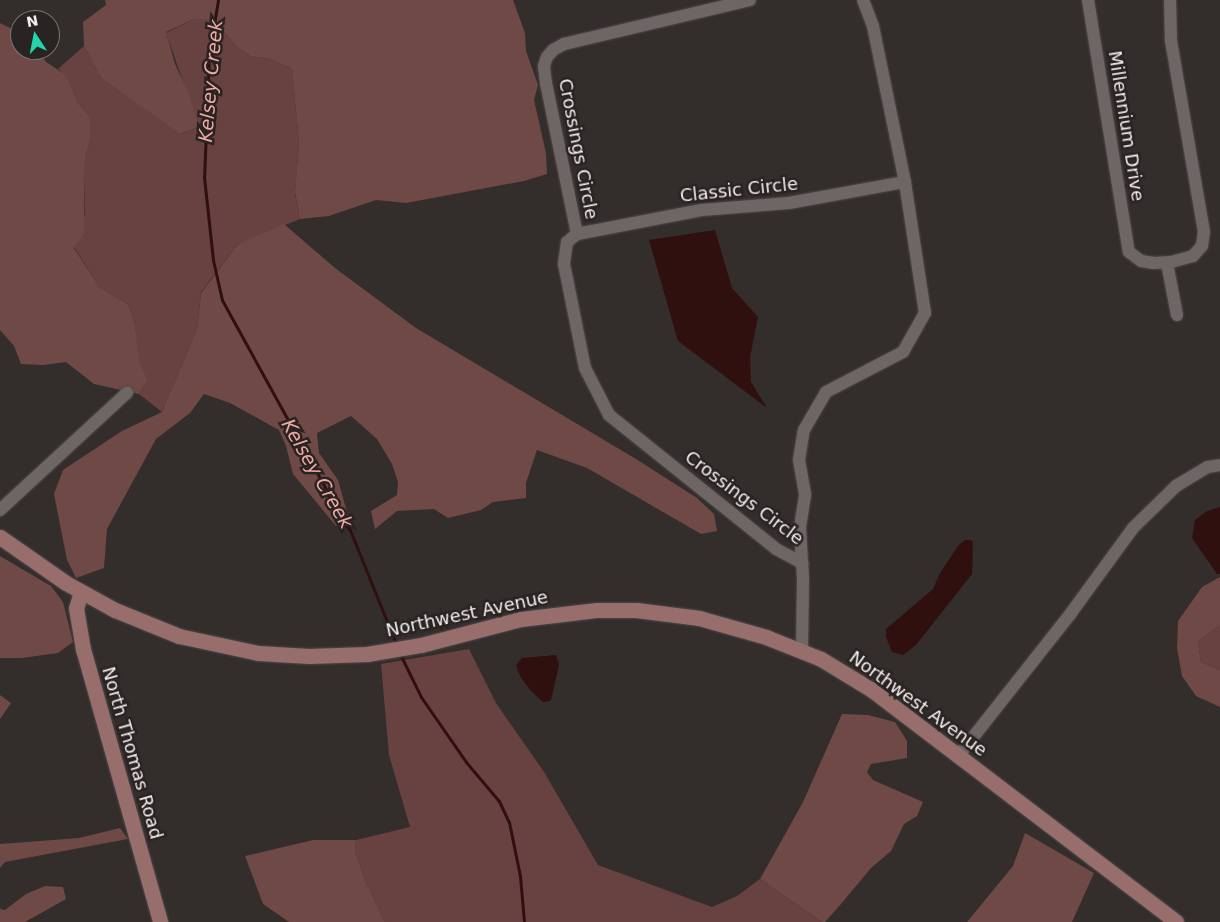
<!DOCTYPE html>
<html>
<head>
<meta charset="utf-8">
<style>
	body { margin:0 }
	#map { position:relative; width:1220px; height:922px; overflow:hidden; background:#332d2c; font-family:"DejaVu Sans",sans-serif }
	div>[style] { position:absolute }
	.green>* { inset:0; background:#674240 }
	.forest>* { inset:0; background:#6f4946 }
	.water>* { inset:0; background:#30100f }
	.stream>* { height:3px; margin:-1.5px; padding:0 1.5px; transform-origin:1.5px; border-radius:1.5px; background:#30100f }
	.roads { filter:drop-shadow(0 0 1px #4f4949) drop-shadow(0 0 1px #4f4949) }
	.street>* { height:12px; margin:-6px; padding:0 6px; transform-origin:6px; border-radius:6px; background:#6e6665 }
	.secondary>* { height:15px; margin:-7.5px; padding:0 7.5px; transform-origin:7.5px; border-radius:7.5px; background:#976e6c }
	span { translate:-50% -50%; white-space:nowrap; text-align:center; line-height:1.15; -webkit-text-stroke:5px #292322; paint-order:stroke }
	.street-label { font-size:18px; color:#f3efef }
	.water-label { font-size:19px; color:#f0aaa5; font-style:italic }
	.north { position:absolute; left:10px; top:10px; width:50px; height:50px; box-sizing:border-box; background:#292322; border:1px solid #7a7574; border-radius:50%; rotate:349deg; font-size:14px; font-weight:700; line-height:20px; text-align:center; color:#f3efef }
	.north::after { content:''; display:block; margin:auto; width:18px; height:22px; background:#22d5af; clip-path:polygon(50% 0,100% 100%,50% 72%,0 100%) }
</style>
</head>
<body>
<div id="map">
	<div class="green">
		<i style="clip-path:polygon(194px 19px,213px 19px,238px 48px,250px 56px,270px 59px,292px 69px,299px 143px,295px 193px,300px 219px,238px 244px,201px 292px,197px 329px,162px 412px,139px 394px,148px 380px,138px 361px,135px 324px,128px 304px,100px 288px,74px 247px,85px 215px,85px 159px,90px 139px,90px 117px,78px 103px,66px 76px,58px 69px,84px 46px,101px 78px,181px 134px,199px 127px,166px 33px)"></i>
		<i style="clip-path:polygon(1220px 625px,1220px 670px,1201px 662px,1198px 642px)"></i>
		<i style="clip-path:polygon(469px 649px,496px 703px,544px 772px,598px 865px,712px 907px,737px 896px,760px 879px,822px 922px,385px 922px,365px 880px,355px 851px,356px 840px,410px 827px,389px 755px,381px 664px)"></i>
	</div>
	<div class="forest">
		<i style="clip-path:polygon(105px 0,513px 0,525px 33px,526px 51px,538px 85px,534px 100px,546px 153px,547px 174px,524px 181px,406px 203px,376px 200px,329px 216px,300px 219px,295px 192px,299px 143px,292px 69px,270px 59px,250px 56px,238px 48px,213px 19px,194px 19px,166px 32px,175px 64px,189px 94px,199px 127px,180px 134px,101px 78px,84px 46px,83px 22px,106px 5px)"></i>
		<i style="clip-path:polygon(0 23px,20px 33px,20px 50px,38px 50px,46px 62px,66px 75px,78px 103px,90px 117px,90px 139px,85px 159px,84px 234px,74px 248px,100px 288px,128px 304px,135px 324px,139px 361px,148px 380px,139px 394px,94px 384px,66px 362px,43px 365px,21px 364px,14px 346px,0 330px)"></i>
		<i style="clip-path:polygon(284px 224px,335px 268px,416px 328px,636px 459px,697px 498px,714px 514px,717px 531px,701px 534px,587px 468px,537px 450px,526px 483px,526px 498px,493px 502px,481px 510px,448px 518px,434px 509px,397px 511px,375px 529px,371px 511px,397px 495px,398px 482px,392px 464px,377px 439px,351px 416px,317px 433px,319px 453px,338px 480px,348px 516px,336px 526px,293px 474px,286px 446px,279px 430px,230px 403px,204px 394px,190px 413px,156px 439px,107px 529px,104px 568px,76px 578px,67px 560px,54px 494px,63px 470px,122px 431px,162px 412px,197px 329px,201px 293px,238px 244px)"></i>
		<i style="clip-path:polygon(0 556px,51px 586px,63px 602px,73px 642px,58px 653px,22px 658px,0 658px)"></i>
		<i style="clip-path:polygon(1220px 577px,1220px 625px,1198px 642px,1201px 662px,1220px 670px,1220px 707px,1196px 696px,1182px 676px,1177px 648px,1178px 621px,1202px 587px)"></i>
		<i style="clip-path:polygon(0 695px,11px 703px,0 719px)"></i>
		<i style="clip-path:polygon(842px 714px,868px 715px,895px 722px,907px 741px,907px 758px,871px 764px,867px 772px,873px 780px,923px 802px,917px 816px,904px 824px,891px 851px,871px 868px,841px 904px,825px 922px,822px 922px,760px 879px,803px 802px)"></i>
		<i style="clip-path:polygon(120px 828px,128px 839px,5px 862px,0 868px,0 844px,79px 838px)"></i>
		<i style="clip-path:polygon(1025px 833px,1094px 873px,1072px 922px,967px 922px,1013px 866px)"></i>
		<i style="clip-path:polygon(313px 840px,356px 840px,355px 851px,365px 880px,385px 922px,289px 922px,263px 904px,245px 856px)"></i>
		<i style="clip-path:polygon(45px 886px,63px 887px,66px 899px,25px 922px,0 922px,0 909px,5px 910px,26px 894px)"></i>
	</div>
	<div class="water">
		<i style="clip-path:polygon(715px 230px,732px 288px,758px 317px,750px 357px,751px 382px,767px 408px,678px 341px,649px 240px)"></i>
		<i style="clip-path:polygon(1220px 507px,1220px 574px,1217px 574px,1192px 538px,1195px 520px,1207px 511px)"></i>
		<i style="clip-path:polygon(965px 540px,971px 540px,973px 542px,972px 574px,916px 645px,903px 655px,892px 652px,886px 637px,886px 629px,933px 589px,940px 573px,958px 546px)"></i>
		<i style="clip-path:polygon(556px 655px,559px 665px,552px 696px,550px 701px,543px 702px,530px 690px,520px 676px,516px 665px,522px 658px)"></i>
	</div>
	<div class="stream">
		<i style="left:218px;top:0;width:56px;rotate:99.3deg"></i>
		<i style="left:209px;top:55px;width:122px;rotate:92.3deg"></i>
		<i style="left:204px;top:177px;width:83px;rotate:83.8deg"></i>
		<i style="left:213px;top:260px;width:41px;rotate:77.3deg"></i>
		<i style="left:222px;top:300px;width:218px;rotate:61.2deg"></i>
		<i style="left:327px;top:491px;width:19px;rotate:69deg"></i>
		<i style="left:334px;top:509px;width:26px;rotate:53deg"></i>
		<i style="left:350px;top:530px;width:123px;rotate:68deg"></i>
		<i style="left:399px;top:652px;width:50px;rotate:63.9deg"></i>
		<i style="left:421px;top:697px;width:79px;rotate:55.3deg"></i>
		<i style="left:466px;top:762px;width:51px;rotate:49.8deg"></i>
		<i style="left:499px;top:801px;width:23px;rotate:65deg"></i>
		<i style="left:509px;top:822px;width:55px;rotate:78.5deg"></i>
		<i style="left:520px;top:876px;width:46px;rotate:85deg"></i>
	</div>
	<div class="roads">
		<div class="street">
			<i style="left:1088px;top:0;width:255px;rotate:80.8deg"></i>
			<i style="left:1129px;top:252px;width:15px;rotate:37deg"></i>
			<i style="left:1141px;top:261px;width:13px;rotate:9deg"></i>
			<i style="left:1154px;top:263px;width:17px;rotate:-3deg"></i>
			<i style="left:1171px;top:262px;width:23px;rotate:-15deg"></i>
			<i style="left:1193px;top:256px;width:13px;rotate:-48deg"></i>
			<i style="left:1202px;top:246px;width:14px;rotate:-82deg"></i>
			<i style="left:1204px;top:232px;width:195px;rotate:-99.8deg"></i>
			<i style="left:1171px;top:40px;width:40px;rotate:-91.4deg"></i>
			<i style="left:577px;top:234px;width:13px;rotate:141deg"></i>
			<i style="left:567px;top:242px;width:22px;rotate:98deg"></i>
			<i style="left:564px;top:264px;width:106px;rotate:78.6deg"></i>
			<i style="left:585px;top:368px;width:53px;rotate:62.9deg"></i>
			<i style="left:609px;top:415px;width:214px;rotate:38.7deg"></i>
			<i style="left:776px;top:549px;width:30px;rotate:28deg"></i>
			<i style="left:577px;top:234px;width:154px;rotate:-101.6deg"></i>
			<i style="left:546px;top:83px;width:17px;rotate:-97deg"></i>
			<i style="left:544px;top:66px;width:9px;rotate:-72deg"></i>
			<i style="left:547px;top:57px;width:9px;rotate:-49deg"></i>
			<i style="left:553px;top:50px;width:13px;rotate:-29deg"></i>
			<i style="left:564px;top:44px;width:191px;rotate:-13.3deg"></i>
			<i style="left:577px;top:234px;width:127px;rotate:-10.9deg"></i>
			<i style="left:702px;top:210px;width:87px;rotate:-4.6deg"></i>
			<i style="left:789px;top:203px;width:118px;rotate:-10.3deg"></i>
			<i style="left:1167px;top:263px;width:53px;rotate:79.1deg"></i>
			<i style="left:0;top:510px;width:173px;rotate:-42.7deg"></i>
			<i style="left:802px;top:651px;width:73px;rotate:-89.2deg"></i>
			<i style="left:803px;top:578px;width:51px;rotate:-93.4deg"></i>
			<i style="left:800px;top:527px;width:33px;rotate:-81deg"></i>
			<i style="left:805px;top:494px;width:35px;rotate:-100deg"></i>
			<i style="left:799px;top:460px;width:30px;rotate:-81deg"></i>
			<i style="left:804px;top:430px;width:44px;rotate:-59.9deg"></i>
			<i style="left:826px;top:392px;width:87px;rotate:-27.5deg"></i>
			<i style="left:903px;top:352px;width:45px;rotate:-60.6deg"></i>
			<i style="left:925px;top:313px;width:133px;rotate:-98.7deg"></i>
			<i style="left:905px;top:182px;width:159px;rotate:-101.6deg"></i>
			<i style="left:873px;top:26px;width:28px;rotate:-111deg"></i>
			<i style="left:959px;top:755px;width:181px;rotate:-51.7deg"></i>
			<i style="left:1071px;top:613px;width:105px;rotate:-53.9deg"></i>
			<i style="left:1133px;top:528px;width:60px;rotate:-44.3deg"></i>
			<i style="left:1176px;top:486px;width:37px;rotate:-31deg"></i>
			<i style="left:1208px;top:467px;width:12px;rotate:-9deg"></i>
		</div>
		<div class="secondary">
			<i style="left:0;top:537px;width:80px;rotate:34.9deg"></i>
			<i style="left:66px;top:583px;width:56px;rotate:28.9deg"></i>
			<i style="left:115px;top:610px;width:69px;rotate:22.1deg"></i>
			<i style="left:179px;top:636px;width:81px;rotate:12.1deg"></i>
			<i style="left:258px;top:653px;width:51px;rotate:3.4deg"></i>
			<i style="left:309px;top:656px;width:58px;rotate:-2deg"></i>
			<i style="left:367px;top:654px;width:55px;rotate:-9.5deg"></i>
			<i style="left:421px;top:645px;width:103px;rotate:-14.6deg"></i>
			<i style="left:521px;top:619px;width:77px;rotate:-6.8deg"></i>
			<i style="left:597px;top:610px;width:39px"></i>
			<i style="left:636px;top:610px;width:64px;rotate:7.2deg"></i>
			<i style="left:699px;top:618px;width:70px;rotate:15.8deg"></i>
			<i style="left:766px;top:637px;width:59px;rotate:21.8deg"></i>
			<i style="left:821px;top:659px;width:60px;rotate:31.3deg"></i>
			<i style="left:872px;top:690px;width:382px;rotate:37.3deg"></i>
			<i style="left:81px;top:592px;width:17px;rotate:107deg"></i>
			<i style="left:76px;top:608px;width:42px;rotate:80.3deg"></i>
			<i style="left:83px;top:649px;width:284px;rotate:74.2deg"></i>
		</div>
	</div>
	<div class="street-label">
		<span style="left:1126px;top:126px;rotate:81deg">Millennium Drive</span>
		<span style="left:578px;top:149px;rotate:79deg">Crossings Circle</span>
		<span style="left:739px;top:190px;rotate:-6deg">Classic Circle</span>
		<span style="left:744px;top:498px;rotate:37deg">Crossings Circle</span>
		<span style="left:467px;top:614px;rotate:-12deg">Northwest Avenue</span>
		<span style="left:918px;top:704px;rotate:36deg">Northwest Avenue</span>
		<span style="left:132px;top:753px;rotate:74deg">North Thomas Road</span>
	</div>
	<div class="water-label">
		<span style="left:211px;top:81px;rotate:-85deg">Kelsey Creek</span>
		<span style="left:317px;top:474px;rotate:60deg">Kelsey Creek</span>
	</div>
	<div class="north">N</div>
</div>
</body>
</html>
